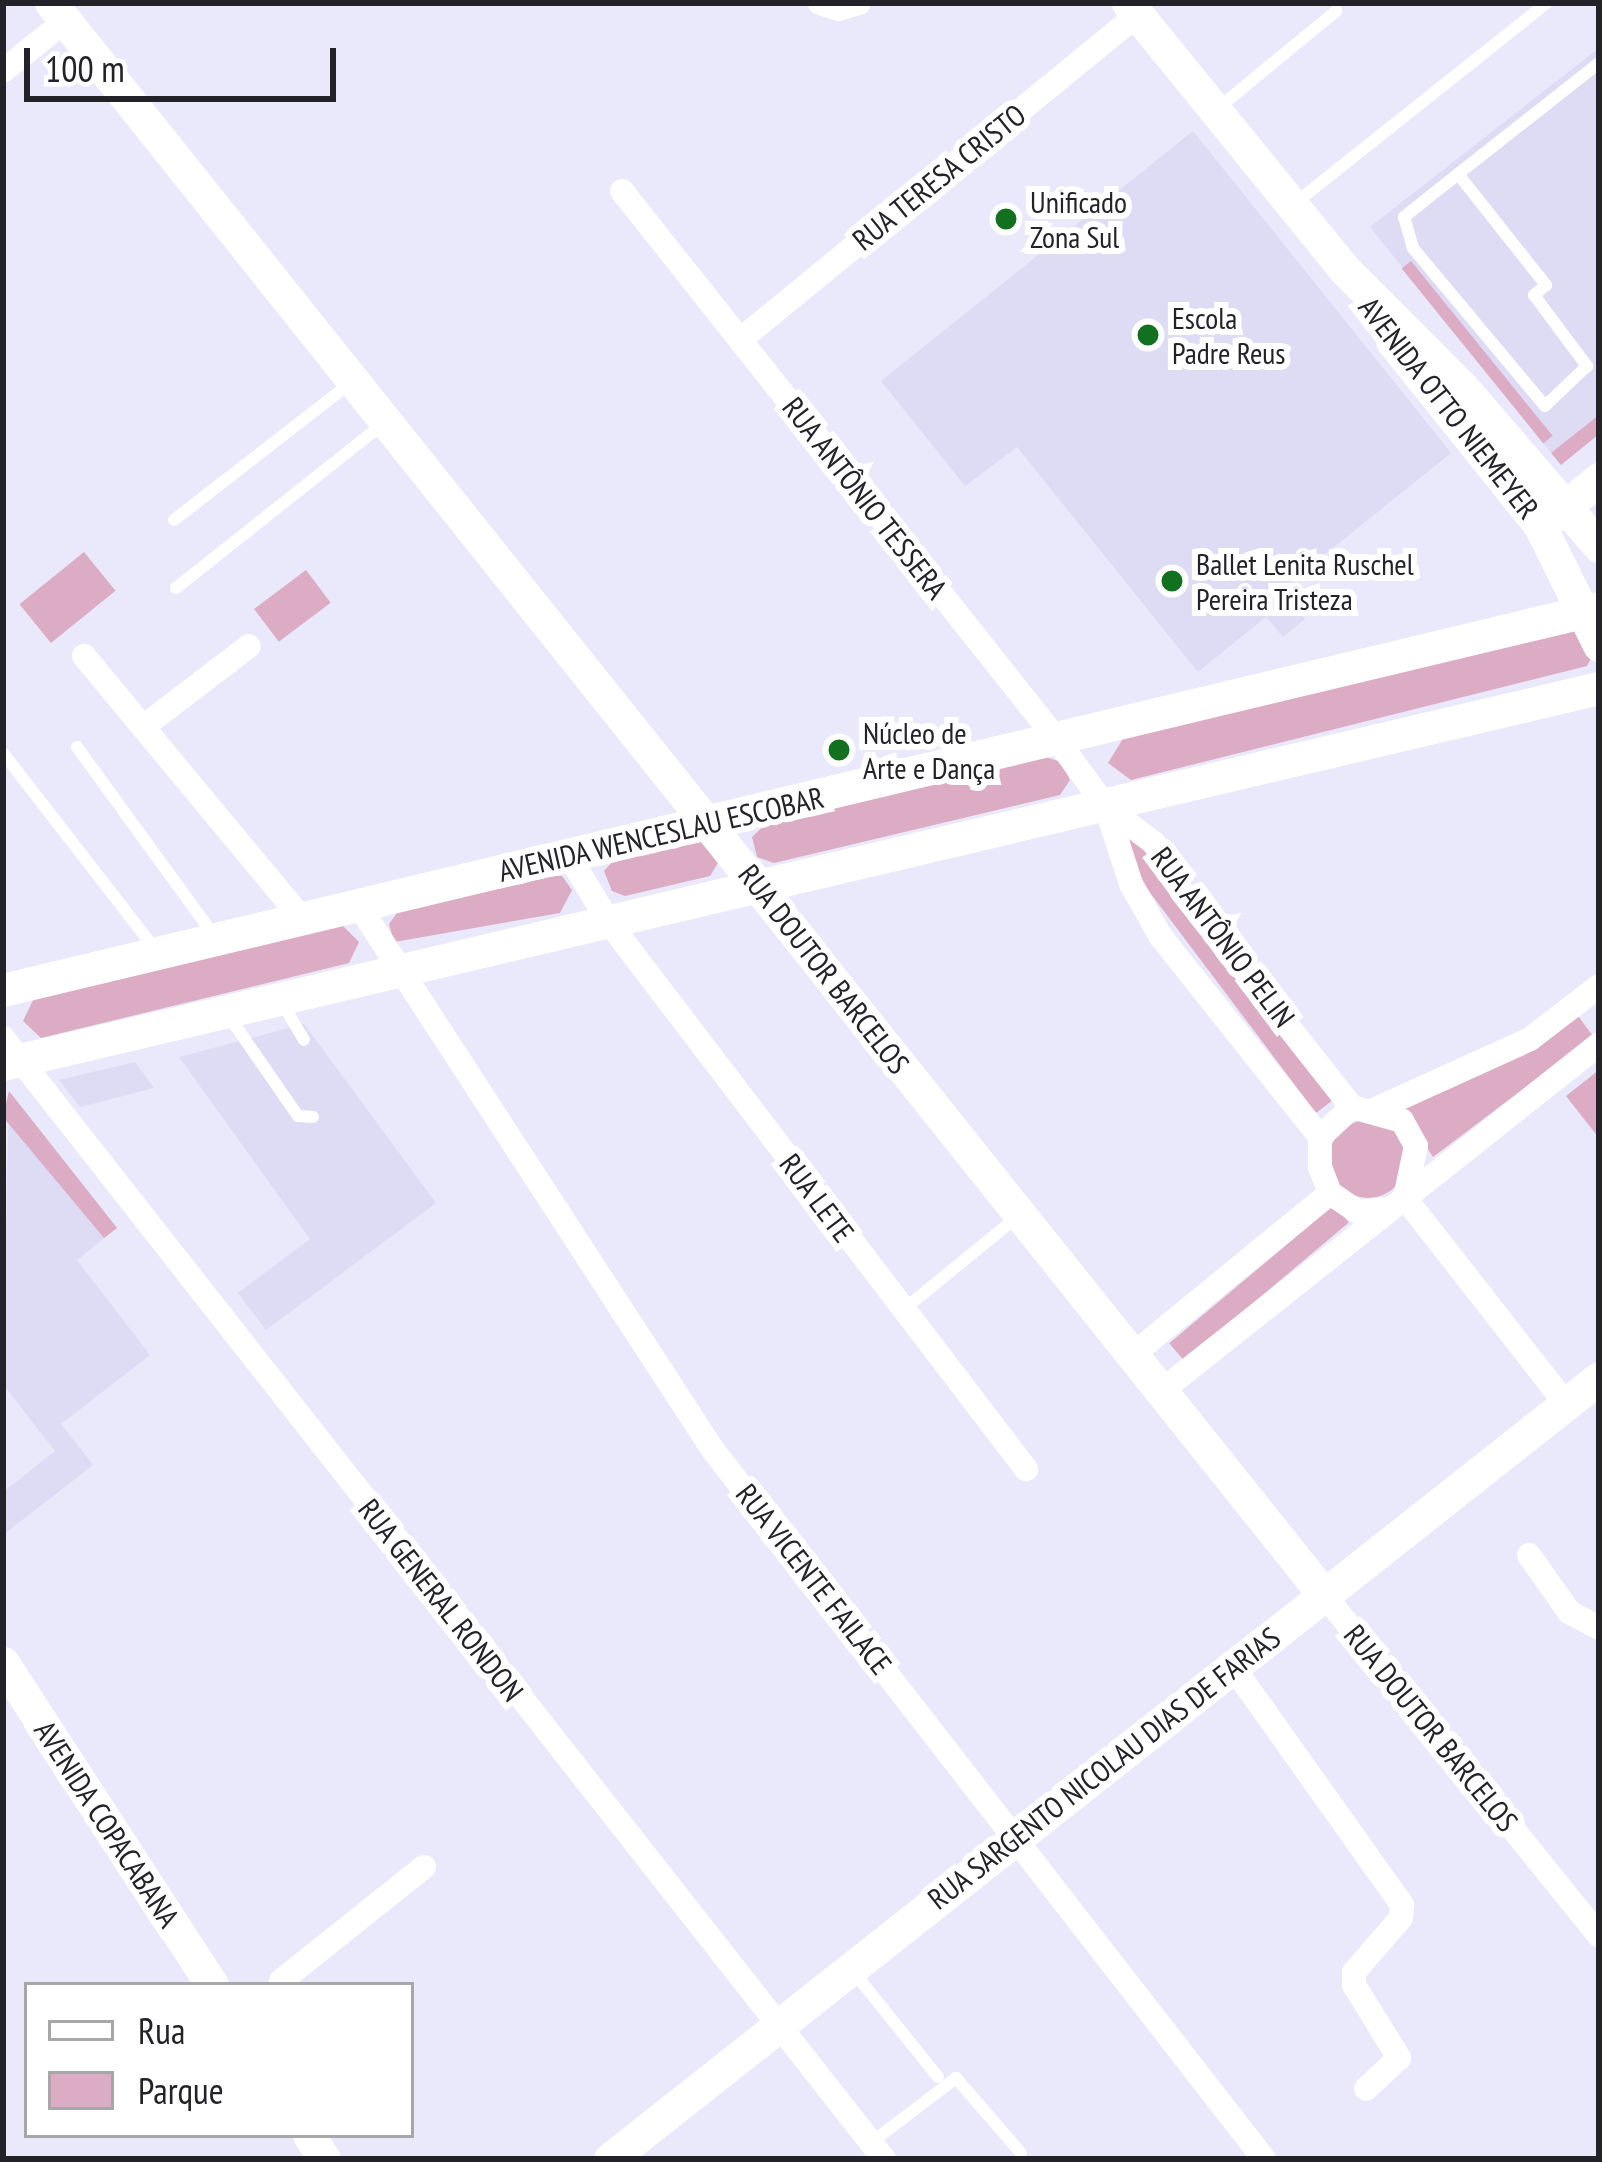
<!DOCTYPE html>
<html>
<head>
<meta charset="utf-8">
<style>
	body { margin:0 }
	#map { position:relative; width:1602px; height:2162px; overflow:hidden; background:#eae8fb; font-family:"PT Sans Narrow",sans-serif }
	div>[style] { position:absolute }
	.built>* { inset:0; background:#dedbf5 }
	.green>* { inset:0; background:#dbacc3; transform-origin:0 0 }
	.round { border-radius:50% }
	.lane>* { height:12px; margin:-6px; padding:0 6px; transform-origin:6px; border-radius:6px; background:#fff }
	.street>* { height:24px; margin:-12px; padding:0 12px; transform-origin:12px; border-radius:12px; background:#fff }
	.secondary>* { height:33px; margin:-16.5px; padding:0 16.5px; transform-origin:16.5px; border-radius:16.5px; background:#fff }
	.dots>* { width:33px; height:33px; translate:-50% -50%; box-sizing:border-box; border:6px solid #fff; border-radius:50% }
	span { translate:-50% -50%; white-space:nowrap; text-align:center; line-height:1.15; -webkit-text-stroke:12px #fff; paint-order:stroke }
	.street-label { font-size:30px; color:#232229 }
	.poi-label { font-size:30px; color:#232229 }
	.left { translate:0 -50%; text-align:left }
	.frame { position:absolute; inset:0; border:6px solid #232229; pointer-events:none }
	.legend { position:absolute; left:24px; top:1982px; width:390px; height:156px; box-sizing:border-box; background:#fff; border:3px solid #a7a7a9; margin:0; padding:15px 21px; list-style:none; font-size:36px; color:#232229 }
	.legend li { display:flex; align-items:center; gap:24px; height:60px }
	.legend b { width:60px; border:3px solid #a7a7a9 }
	.scale { position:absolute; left:24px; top:48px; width:312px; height:54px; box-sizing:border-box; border:6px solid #232229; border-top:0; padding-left:15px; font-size:36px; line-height:42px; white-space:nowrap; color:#232229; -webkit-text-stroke:9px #fff; paint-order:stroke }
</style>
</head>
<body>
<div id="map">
	<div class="built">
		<i style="clip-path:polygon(1599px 48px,1599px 434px,1561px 465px,1370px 227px)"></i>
		<i style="clip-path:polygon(1193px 131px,1451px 453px,1282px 589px,1305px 619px,1283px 637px,1266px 617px,1198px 672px,1017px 447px,965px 486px,881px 381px)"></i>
		<i style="clip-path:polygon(304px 1024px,436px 1203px,266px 1330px,238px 1293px,310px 1239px,179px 1057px)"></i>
		<i style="clip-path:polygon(135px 1062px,154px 1088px,80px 1107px,59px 1080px)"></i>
		<i style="clip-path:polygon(9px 1091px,117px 1228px,77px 1260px,150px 1355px,61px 1424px,93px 1465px,3px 1535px,3px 1492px,55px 1451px,3px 1384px)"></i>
	</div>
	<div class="green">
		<i style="left:1411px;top:261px;width:225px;height:12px;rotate:51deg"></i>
		<i style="clip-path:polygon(1599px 415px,1599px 434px,1561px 465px,1551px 453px)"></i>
		<i style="left:84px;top:552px;width:50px;height:83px;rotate:51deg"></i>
		<i style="left:306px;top:570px;width:41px;height:65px;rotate:53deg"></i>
		<i style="clip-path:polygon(1576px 625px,1594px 652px,1587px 666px,1131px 780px,1108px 763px,1124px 737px)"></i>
		<i style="clip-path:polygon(1043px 756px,1061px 762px,1070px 780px,1060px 795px,774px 863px,757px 857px,752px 837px,766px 824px)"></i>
		<i style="clip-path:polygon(1137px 831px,1333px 1100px,1316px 1113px,1142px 882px,1123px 835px)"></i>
		<i style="clip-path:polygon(699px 837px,718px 863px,710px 876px,625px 896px,612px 891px,604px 871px,615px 859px)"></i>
		<i style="clip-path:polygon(544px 875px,562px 876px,572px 890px,560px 913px,394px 942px,389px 924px,397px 913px)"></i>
		<i style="clip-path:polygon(341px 924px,359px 942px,349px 963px,41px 1038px,23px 1021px,35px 996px)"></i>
		<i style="clip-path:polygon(1578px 1016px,1593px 1036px,1433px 1157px,1401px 1108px)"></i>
		<i style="clip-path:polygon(1599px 1070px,1599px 1138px,1566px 1096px)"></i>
		<i style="clip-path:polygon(9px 1091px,117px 1228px,104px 1238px,3px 1117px)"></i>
		<i class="round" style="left:1329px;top:1120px;width:78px;height:78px"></i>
		<i style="left:1334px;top:1205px;width:23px;height:215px;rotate:50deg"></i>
	</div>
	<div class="lane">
		<i style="left:1216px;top:110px;width:156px;rotate:-39.5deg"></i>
		<i style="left:1458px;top:174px;width:142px;rotate:51.6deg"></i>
		<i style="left:1546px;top:285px;width:16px;rotate:140deg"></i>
		<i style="left:1534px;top:295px;width:89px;rotate:53.3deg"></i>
		<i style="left:1587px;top:366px;width:58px;rotate:136.4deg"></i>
		<i style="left:1545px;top:406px;width:206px;rotate:-129.9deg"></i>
		<i style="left:1413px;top:248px;width:32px;rotate:-106deg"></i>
		<i style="left:1404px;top:217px;width:69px;rotate:-38.5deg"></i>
		<i style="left:1458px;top:174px;width:179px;rotate:-38.2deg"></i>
		<i style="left:1294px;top:204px;width:323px;rotate:-38.5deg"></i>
		<i style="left:174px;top:520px;width:227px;rotate:-37.8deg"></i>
		<i style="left:176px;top:588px;width:263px;rotate:-38.4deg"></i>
		<i style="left:77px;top:747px;width:231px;rotate:54deg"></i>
		<i style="left:3px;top:753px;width:247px;rotate:52.2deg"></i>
		<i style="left:281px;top:1001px;width:45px;rotate:59.5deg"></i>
		<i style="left:228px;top:1015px;width:123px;rotate:55.3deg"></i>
		<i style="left:298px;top:1116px;width:15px;rotate:4deg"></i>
		<i style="left:903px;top:1310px;width:147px;rotate:-39.2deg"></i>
		<i style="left:852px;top:1970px;width:137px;rotate:51.2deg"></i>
		<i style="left:872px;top:2142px;width:106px;rotate:-37.3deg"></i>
		<i style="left:956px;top:2078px;width:99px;rotate:49.1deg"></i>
	</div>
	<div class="street">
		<i style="left:820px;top:3px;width:20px;rotate:18deg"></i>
		<i style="left:839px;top:9px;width:21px;rotate:-17deg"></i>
		<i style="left:3px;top:71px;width:80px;rotate:-38.9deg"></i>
		<i style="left:622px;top:191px;width:702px;rotate:51.6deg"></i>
		<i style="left:1058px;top:741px;width:82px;rotate:54deg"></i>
		<i style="left:1106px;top:807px;width:81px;rotate:72deg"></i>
		<i style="left:1131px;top:884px;width:61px;rotate:60.5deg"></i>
		<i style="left:1161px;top:937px;width:256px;rotate:51.5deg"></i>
		<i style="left:740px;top:340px;width:513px;rotate:-39.31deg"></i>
		<i style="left:84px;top:656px;width:342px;rotate:50.3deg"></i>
		<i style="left:143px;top:727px;width:133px;rotate:-37.4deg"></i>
		<i style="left:1106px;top:807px;width:60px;rotate:36.9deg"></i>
		<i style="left:1154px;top:843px;width:56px;rotate:60.3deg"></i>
		<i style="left:1182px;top:892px;width:274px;rotate:51.7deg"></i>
		<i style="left:569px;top:856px;width:79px;rotate:58.9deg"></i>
		<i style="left:610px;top:924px;width:686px;rotate:52.65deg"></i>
		<i style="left:359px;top:906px;width:649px;rotate:56.95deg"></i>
		<i style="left:713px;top:1450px;width:898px;rotate:52.15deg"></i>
		<i style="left:3px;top:1038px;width:1426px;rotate:51.84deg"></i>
		<i style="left:1376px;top:1109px;width:169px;rotate:-24.4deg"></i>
		<i style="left:1530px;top:1039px;width:87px;rotate:-37.5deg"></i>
		<i style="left:1131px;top:1356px;width:257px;rotate:-39.3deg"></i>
		<i style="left:1160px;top:1392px;width:313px;rotate:-38.4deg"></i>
		<i style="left:1405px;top:1198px;width:53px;rotate:-78.1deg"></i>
		<i style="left:1416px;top:1146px;width:29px;rotate:-119deg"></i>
		<i style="left:1402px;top:1121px;width:52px;rotate:-164.4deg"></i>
		<i style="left:1352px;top:1107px;width:44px;rotate:136.8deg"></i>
		<i style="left:1320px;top:1137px;width:30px;rotate:90deg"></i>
		<i style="left:1320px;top:1167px;width:28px;rotate:69deg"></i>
		<i style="left:1330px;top:1193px;width:34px;rotate:34deg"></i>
		<i style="left:1358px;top:1212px;width:30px;rotate:-6deg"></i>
		<i style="left:1566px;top:1404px;width:261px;rotate:-128deg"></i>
		<i style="left:1405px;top:1198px;width:248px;rotate:-38.4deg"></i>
		<i style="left:1529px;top:1555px;width:70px;rotate:54.9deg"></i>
		<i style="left:1569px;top:1612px;width:34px;rotate:28deg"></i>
		<i style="left:1325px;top:1596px;width:436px;rotate:51.1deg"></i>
		<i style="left:1233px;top:1667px;width:292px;rotate:54.6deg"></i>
		<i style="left:1402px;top:1905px;width:13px;rotate:94deg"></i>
		<i style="left:1401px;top:1918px;width:72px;rotate:131deg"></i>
		<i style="left:1354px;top:1972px;width:13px;rotate:90deg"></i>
		<i style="left:1354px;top:1985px;width:86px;rotate:58.3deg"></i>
		<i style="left:1399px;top:2058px;width:45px;rotate:136.8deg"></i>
		<i style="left:281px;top:1981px;width:183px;rotate:-38.6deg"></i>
	</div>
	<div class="secondary">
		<i style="left:51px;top:3px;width:2040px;rotate:51.35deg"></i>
		<i style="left:1128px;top:3px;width:344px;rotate:50.9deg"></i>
		<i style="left:1345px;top:270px;width:167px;rotate:45deg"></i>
		<i style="left:1463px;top:388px;width:208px;rotate:49.3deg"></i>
		<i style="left:1392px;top:341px;width:237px;rotate:51.3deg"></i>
		<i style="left:1540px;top:526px;width:133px;rotate:63.6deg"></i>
		<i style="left:1551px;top:518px;width:62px;rotate:-39.1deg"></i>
		<i style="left:3px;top:990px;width:1641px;rotate:-13.46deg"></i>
		<i style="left:3px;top:1064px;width:1640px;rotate:-13.26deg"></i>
		<i style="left:3px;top:1663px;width:384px;rotate:57deg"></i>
		<i style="left:309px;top:2135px;width:28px;rotate:58deg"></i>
		<i style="left:610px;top:2159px;width:1260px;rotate:-38.3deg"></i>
	</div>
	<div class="dots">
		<i style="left:1006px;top:219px;background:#11711f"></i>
		<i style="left:1148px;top:335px;background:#11711f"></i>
		<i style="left:1172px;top:581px;background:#11711f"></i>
		<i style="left:839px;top:750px;background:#11711f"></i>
	</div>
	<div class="street-label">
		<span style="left:939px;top:177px;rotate:-39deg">RUA TERESA CRISTO</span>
		<span style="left:1449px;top:408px;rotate:52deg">AVENIDA OTTO NIEMEYER</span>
		<span style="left:865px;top:498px;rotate:52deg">RUA ANTÔNIO TESSERA</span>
		<span style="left:661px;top:834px;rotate:-13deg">AVENIDA WENCESLAU ESCOBAR</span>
		<span style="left:1223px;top:937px;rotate:53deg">RUA ANTÔNIO PELIN</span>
		<span style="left:824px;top:969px;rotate:52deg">RUA DOUTOR BARCELOS</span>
		<span style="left:817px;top:1198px;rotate:53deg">RUA LETE</span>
		<span style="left:814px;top:1579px;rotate:52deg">RUA VICENTE FAILACE</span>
		<span style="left:441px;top:1600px;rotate:52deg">RUA GENERAL RONDON</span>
		<span style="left:1431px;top:1728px;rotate:51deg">RUA DOUTOR BARCELOS</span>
		<span style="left:1104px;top:1768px;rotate:-38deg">RUA SARGENTO NICOLAU DIAS DE FARIAS</span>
		<span style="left:107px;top:1824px;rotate:57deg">AVENIDA COPACABANA</span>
	</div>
	<div class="poi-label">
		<span class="left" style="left:1030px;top:219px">Unificado<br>Zona Sul</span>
		<span class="left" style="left:1172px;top:335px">Escola<br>Padre Reus</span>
		<span class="left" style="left:1196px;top:581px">Ballet Lenita Ruschel<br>Pereira Tristeza</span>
		<span class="left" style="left:863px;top:750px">Núcleo de<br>Arte e Dança</span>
	</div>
	<div class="frame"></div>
	<ul class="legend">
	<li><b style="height:15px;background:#fff"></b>Rua</li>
	<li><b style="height:33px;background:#dbacc3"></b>Parque</li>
	</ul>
	<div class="scale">100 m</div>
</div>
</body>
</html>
